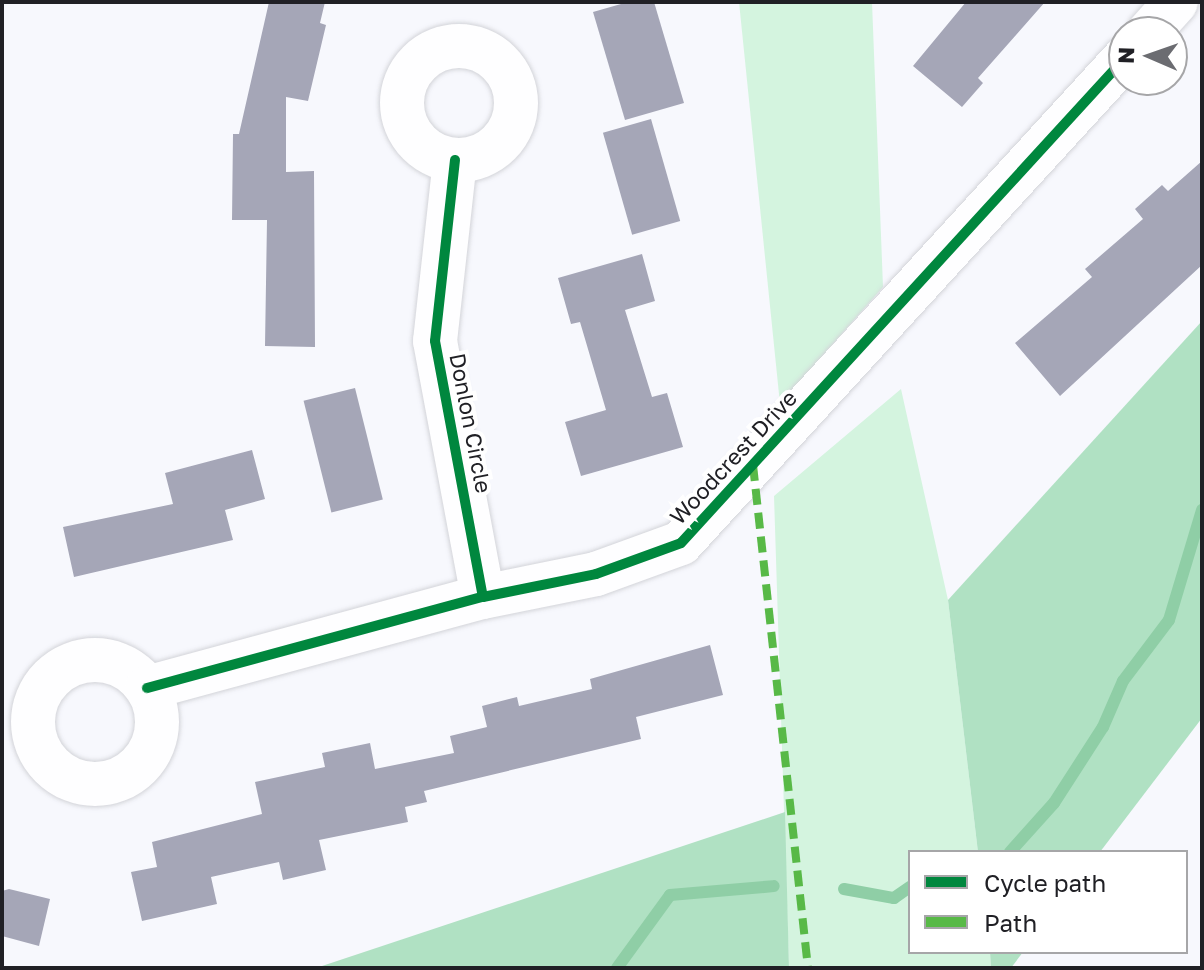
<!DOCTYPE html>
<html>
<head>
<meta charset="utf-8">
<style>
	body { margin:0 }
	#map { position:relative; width:1204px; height:970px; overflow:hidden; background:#f7f8fd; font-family:"Golos Text",sans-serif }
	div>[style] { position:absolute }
	.green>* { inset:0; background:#d4f4df }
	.forest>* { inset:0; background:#b0e1c3 }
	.stream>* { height:12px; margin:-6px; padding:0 6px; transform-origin:6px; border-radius:6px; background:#8fcea6 }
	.building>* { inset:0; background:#a5a6b7; transform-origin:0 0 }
	.roads { filter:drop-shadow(0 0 2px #d3d4d9) drop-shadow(0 0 2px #d3d4d9) }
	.street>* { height:44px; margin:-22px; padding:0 22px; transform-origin:22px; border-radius:22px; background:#fefeff }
	.street>.ring { margin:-22px; padding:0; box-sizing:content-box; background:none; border:44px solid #fefeff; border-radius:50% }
	.quiet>* { height:8px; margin-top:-4px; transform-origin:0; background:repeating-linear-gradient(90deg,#58b947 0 16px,transparent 0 24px) }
	.cycleway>* { height:10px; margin:-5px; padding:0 5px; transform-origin:5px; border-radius:5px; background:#00873e }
	span { translate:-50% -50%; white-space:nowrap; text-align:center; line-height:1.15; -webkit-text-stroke:8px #fff; paint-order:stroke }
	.street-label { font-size:22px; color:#202025 }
	.frame { position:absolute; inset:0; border:4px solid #202025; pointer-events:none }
	.legend { position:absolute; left:908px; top:850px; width:280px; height:104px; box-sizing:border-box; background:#fff; border:2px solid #a6a6a8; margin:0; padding:10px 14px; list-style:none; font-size:24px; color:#202025 }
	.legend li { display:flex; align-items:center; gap:16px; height:40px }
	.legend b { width:40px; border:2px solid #a6a6a8 }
	.north { position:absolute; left:1108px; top:16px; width:80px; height:80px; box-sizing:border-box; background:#fff; border:2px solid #a6a6a8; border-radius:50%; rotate:272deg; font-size:22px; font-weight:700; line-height:32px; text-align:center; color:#202025 }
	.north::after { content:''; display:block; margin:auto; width:28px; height:36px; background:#6b6c71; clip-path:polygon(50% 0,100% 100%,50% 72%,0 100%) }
</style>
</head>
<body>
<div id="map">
	<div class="green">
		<i style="clip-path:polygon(739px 2px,872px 2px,883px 287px,780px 404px)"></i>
		<i style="clip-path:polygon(901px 389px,948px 600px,978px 852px,910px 852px,910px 952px,990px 952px,991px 968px,789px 968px,774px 496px)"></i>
	</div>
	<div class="forest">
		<i style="clip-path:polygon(1202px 321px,1202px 718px,1100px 852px,978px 852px,948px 600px)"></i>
		<i style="clip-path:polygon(785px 812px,789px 968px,316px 968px)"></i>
		<i style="clip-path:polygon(990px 952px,1023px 952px,1011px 968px,991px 968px)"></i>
	</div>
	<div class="stream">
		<i style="left:1010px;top:852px;width:66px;rotate:-48.1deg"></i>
		<i style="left:1054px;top:803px;width:90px;rotate:-57.2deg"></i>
		<i style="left:1103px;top:727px;width:50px;rotate:-66.5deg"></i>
		<i style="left:1123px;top:681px;width:76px;rotate:-53deg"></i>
		<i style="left:1169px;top:620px;width:115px;rotate:-73.3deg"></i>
		<i style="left:844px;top:889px;width:51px;rotate:10.2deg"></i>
		<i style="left:894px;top:898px;width:19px;rotate:-35deg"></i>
		<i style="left:617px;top:968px;width:90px;rotate:-54deg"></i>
		<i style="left:670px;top:895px;width:104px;rotate:-4.9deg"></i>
	</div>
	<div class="building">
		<i style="clip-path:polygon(269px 2px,325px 2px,320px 23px,326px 25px,308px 101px,286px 97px,286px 172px,314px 171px,315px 347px,265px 346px,267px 220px,232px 220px,233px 134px,239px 134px)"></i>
		<i style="clip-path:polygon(628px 2px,654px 2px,684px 103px,625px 120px,593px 12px)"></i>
		<i style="clip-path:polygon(966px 2px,1045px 2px,978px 78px,983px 83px,962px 107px,913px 66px)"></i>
		<i style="left:651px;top:119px;width:106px;height:50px;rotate:74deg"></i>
		<i style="clip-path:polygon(1202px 161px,1202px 265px,1060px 396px,1015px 343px,1092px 277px,1085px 269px,1143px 219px,1135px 209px,1162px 185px,1168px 191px)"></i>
		<i style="clip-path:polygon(642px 254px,655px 301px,625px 310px,652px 397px,667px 393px,683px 447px,581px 476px,565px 422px,606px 410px,580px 322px,571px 324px,558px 278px)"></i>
		<i style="left:355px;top:388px;width:115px;height:53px;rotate:76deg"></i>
		<i style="clip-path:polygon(252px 450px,265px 499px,225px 510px,233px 540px,74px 577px,63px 527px,173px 504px,165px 473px)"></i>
		<i style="clip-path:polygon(710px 645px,723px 695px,636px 717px,641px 739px,424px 791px,427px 802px,405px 807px,408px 822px,319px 840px,326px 870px,283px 880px,279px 862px,211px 877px,217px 904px,142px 921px,131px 872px,157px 867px,152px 842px,262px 814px,255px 782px,325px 767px,322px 753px,370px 743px,375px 769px,454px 753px,450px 736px,487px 727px,482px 706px,517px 697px,519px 706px,592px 689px,590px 679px)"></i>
		<i style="clip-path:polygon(9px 889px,50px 899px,39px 946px,2px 936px,2px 891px)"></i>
	</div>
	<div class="roads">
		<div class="street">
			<i style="left:1149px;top:32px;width:40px;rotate:-48deg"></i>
			<i class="ring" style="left:402px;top:46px;width:70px;height:70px"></i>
			<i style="left:455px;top:160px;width:182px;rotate:96.3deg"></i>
			<i style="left:435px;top:341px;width:260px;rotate:79.4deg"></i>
			<i class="ring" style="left:33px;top:660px;width:80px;height:80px"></i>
			<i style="left:147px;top:688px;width:348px;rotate:-15.2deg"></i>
			<i style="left:483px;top:597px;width:115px;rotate:-11.5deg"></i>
			<i style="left:596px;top:574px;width:90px;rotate:-20deg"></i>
			<i style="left:681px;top:543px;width:656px;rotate:-47.53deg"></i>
		</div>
	</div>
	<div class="quiet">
		<i style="left:753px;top:465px;width:506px;rotate:83.76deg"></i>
	</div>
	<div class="cycleway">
		<i style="left:455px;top:160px;width:182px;rotate:96.3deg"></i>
		<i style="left:435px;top:341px;width:260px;rotate:79.4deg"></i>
		<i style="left:147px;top:688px;width:348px;rotate:-15.2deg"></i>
		<i style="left:483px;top:597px;width:115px;rotate:-11.5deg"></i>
		<i style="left:596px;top:574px;width:90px;rotate:-20deg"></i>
		<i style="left:681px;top:543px;width:656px;rotate:-47.53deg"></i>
	</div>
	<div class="street-label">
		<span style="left:471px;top:423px;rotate:79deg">Donlon Circle</span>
		<span style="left:733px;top:457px;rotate:-47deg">Woodcrest Drive</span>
	</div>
	<div class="frame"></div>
	<ul class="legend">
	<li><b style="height:10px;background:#00873e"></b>Cycle path</li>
	<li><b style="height:10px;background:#58b947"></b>Path</li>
	</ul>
	<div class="north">N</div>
</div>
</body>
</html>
